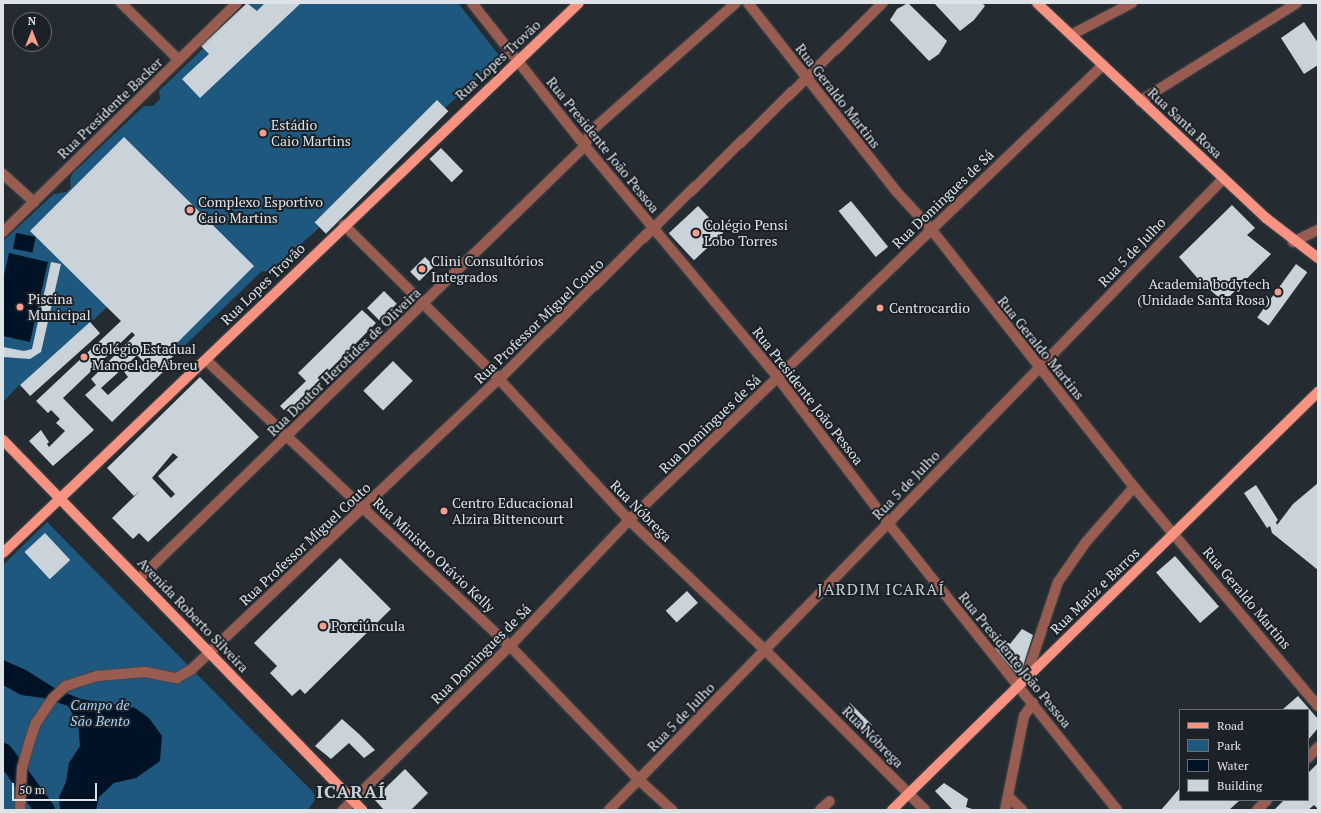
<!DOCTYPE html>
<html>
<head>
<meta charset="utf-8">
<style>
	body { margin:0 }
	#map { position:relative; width:1321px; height:813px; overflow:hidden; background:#252c31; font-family:"PT Serif",serif }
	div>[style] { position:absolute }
	.green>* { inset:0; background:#1f587f }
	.water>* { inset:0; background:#001326; transform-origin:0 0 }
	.river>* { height:20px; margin:-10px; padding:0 10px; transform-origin:10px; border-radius:10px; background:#001326 }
	.building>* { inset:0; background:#cad3da; transform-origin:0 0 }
	.roads { filter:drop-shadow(0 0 1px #43494e) drop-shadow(0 0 1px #43494e) }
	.minor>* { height:10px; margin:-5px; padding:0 5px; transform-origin:5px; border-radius:5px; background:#995c51 }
	.major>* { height:10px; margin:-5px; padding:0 5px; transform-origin:5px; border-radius:5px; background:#f89382 }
	.dots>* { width:11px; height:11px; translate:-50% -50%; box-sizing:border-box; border:2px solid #1b2227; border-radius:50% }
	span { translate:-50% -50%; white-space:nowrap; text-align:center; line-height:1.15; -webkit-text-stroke:4px #1b2227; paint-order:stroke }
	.street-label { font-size:14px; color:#dee3e7 }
	.poi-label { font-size:14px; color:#dee3e7 }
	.left { translate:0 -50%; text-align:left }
	.right { translate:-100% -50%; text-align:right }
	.park-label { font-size:14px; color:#aad2f2; font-style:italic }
	.quarter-label { font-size:16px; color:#c6cfd6; letter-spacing:1px }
	.district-label { font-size:18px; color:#c6cfd6; font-weight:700; letter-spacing:1px }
	.frame { position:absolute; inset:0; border:4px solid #dee3e7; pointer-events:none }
	.legend { position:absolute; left:1179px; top:709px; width:130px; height:92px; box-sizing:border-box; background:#1b2227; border:1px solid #696f74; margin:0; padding:5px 7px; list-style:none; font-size:12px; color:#dee3e7 }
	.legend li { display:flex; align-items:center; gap:8px; height:20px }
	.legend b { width:20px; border:1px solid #696f74 }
	.north { position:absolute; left:12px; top:12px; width:40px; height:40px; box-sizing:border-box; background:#1b2227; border:1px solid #696f74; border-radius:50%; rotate:0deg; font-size:11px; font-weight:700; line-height:16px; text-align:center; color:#dee3e7 }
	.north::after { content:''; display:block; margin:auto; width:14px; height:18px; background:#f59d8e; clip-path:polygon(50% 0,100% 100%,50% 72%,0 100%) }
	.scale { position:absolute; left:12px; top:783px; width:85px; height:18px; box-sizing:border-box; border:2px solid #dee3e7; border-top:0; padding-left:5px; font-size:12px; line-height:14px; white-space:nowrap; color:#dee3e7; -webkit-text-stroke:3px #1b2227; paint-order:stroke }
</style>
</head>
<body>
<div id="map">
	<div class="green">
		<i style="clip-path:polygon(250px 3px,458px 3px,498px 54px,498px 59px,445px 108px,448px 111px,323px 230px,320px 227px,270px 272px,262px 271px,180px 350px,163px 333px,107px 307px,23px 388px,19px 385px,3px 402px,3px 241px,54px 194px,66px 192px,71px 188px,70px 179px,73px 173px,144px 106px,153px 106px,160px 99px,159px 91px)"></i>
		<i style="clip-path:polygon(47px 522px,313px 792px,316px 798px,308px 810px,3px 810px,3px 565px)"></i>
	</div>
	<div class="water">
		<i style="left:16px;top:233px;width:20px;height:16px;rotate:11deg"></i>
		<i style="clip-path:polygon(9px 253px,48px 262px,30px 342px,3px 336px,3px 279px)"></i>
		<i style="clip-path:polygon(3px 660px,26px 670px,56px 689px,81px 699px,135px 708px,149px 718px,162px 736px,160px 761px,136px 778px,114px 783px,99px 797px,96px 810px,60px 810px,59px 797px,66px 782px,69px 763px,80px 746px,78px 723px,68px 706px,44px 698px,21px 695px,3px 685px)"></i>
	</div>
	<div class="river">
		<i style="left:3px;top:753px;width:71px;rotate:53.6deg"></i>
	</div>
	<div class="building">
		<i style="clip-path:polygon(247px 3px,257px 11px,265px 3px,301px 3px,200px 98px,182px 79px,209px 54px,201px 46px)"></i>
		<i style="clip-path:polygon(908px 3px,947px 41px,939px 54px,929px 61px,890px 20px,897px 9px)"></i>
		<i style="clip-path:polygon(934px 3px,982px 3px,985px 6px,974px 20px,960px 31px)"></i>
		<i style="clip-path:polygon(1304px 22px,1318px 43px,1318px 65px,1304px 74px,1281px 38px)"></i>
		<i style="left:437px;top:100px;width:16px;height:173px;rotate:45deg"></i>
		<i style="clip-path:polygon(evenodd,124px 137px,254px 266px,175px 345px,180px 350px,168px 361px,171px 364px,112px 422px,85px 395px,96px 385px,91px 379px,135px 335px,132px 332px,63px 398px,94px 430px,53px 466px,29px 441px,41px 430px,49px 442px,47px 444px,49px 447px,65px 431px,56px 423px,60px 419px,51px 410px,48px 413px,36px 401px,121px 321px,30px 231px,124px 137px,137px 355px,144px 362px,137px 368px,133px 364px,130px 366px,128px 364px,137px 355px,124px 137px,122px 369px,128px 377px,108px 395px,101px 388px,122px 369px)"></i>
		<i style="left:441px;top:148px;width:32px;height:16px;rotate:46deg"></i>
		<i style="left:851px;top:201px;width:59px;height:16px;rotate:51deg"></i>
		<i style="clip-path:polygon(1232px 205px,1255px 228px,1247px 235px,1271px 254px,1224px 302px,1200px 281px,1179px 257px)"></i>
		<i style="left:698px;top:206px;width:37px;height:40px;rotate:47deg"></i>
		<i style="left:425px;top:257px;width:13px;height:21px;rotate:45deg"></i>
		<i style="clip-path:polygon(51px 262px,61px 264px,41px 352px,30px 359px,3px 357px,3px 347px,24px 351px,32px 349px)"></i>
		<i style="left:1296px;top:264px;width:14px;height:66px;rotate:36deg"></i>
		<i style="left:384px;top:291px;width:18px;height:24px;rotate:45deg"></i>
		<i style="clip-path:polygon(362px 310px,376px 323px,287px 413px,280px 406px,306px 381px,298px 373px)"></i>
		<i style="left:90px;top:322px;width:15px;height:94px;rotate:48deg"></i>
		<i style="left:393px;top:361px;width:28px;height:42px;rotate:45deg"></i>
		<i style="clip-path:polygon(evenodd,200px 377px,259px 437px,148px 542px,139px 533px,133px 539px,112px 518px,141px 490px,134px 496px,107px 468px,200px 377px,173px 453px,178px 457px,158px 476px,175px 494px,171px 498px,152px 478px,173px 453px)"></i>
		<i style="clip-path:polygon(1318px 483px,1318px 570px,1272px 533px,1270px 526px,1267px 528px,1244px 493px,1256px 485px,1278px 520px,1276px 522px,1277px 525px,1293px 504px)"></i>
		<i style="left:45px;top:533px;width:37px;height:28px;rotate:47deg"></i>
		<i style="left:1175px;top:556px;width:67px;height:25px;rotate:49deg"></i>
		<i style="clip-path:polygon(340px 558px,391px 609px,305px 694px,300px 689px,292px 696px,270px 673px,277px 666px,254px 643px)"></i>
		<i style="left:687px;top:591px;width:16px;height:29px;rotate:47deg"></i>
		<i style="clip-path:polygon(1022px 629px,1033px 635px,1021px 673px,1016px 673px,994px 649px,1004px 639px,1010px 644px)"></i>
		<i style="clip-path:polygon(1298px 696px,1318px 719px,1318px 728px,1308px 740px,1308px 710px,1282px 710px)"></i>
		<i style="left:850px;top:703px;width:31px;height:12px;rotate:45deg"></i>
		<i style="clip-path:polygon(342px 719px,359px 734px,375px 750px,364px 758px,349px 743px,331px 759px,315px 746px)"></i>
		<i style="clip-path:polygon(1318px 763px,1318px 809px,1314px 805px,1308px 810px,1274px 810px,1284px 800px,1308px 800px,1308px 773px)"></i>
		<i style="clip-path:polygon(405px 769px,428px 793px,411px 810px,384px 810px,374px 799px)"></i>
		<i style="clip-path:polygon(944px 783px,968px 799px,966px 807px,975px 810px,953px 810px,935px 791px)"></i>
		<i style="clip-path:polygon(1180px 788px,1180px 800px,1240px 800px,1229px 810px,1161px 810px)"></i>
	</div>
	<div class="roads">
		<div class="minor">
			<i style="left:121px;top:3px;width:81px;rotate:44.5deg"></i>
			<i style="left:472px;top:3px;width:182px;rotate:51.7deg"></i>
			<i style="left:585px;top:146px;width:302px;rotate:50.2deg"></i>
			<i style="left:778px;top:378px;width:182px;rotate:52.8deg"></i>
			<i style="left:888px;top:523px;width:367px;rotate:51.4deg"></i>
			<i style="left:748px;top:3px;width:238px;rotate:51.8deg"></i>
			<i style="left:895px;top:190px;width:53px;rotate:47.3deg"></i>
			<i style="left:931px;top:229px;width:328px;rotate:51.8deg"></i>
			<i style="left:1134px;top:487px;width:286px;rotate:50deg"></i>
			<i style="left:1071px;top:35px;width:69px;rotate:-27.7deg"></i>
			<i style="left:1140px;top:101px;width:185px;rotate:-32deg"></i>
			<i style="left:3px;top:174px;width:42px;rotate:42.1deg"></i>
			<i style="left:344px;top:225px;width:218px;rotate:44.8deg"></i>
			<i style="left:499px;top:379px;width:192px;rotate:47.3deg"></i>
			<i style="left:629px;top:520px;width:188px;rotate:43.7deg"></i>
			<i style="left:765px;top:650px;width:226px;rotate:45deg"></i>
			<i style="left:3px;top:232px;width:327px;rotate:-44.4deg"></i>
			<i style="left:1293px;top:242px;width:28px;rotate:-26deg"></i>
			<i style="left:206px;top:360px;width:417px;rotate:43.3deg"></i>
			<i style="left:510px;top:646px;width:186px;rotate:46.1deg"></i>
			<i style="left:639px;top:780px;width:45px;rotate:42.3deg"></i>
			<i style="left:139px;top:579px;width:622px;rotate:-44.15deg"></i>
			<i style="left:585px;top:146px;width:15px;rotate:-70deg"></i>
			<i style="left:590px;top:132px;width:195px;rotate:-41.5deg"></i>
			<i style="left:1026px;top:677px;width:100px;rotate:-71.4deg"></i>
			<i style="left:1058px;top:582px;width:49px;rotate:-55deg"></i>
			<i style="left:1086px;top:542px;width:73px;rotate:-48.9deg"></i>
			<i style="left:1308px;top:758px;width:15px;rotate:-48deg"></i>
			<i style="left:1008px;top:796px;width:20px;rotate:45deg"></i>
			<i style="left:20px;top:810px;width:42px;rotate:-87.3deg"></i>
			<i style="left:22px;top:768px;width:29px;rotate:-74deg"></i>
			<i style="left:30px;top:740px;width:18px;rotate:-71deg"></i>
			<i style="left:36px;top:723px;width:30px;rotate:-56deg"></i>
			<i style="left:53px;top:698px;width:18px;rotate:-43deg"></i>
			<i style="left:66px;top:686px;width:33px;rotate:-18deg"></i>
			<i style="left:97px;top:676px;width:48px;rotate:-4.8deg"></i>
			<i style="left:145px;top:672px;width:33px;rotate:11deg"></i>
			<i style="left:177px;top:678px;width:17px;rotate:-31deg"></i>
			<i style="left:192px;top:669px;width:422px;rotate:-43.4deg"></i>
			<i style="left:499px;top:379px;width:537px;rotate:-44.4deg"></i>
			<i style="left:343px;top:810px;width:234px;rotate:-44.5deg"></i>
			<i style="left:510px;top:646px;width:173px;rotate:-46.6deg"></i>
			<i style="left:629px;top:520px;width:657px;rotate:-43.83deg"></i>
			<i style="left:609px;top:810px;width:880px;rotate:-45.78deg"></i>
			<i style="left:820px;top:810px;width:13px;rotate:-42deg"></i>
			<i style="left:1005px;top:810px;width:96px;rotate:-78.6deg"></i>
			<i style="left:1024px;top:716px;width:16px;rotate:-55deg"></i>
			<i style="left:1257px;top:810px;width:14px;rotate:-45deg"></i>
		</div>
		<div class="major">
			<i style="left:1037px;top:3px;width:314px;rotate:43.2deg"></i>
			<i style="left:1266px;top:218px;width:66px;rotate:37.6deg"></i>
			<i style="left:3px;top:440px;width:516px;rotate:45.86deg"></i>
			<i style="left:3px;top:553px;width:796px;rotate:-43.68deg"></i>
			<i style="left:892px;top:810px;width:597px;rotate:-44.46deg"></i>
		</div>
	</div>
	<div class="dots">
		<i style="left:263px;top:133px;background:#f59d8e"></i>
		<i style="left:190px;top:210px;background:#f59d8e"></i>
		<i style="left:696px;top:233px;background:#f59d8e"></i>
		<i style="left:422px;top:269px;background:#f59d8e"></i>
		<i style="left:1278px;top:292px;background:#f59d8e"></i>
		<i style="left:20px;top:307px;background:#f59d8e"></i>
		<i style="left:880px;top:308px;background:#f59d8e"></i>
		<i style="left:84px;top:357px;background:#f59d8e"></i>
		<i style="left:444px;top:511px;background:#f59d8e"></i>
		<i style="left:323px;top:626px;background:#f59d8e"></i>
	</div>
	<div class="street-label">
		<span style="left:498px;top:60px;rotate:-43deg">Rua Lopes Trovão</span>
		<span style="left:838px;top:96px;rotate:52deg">Rua Geraldo Martins</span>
		<span style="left:110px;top:108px;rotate:-44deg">Rua Presidente Backer</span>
		<span style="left:1185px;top:123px;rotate:43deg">Rua Santa Rosa</span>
		<span style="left:603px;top:145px;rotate:51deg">Rua Presidente João Pessoa</span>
		<span style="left:943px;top:199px;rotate:-44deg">Rua Domingues de Sá</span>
		<span style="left:1132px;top:252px;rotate:-46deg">Rua 5 de Julho</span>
		<span style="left:263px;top:284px;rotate:-44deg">Rua Lopes Trovão</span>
		<span style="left:539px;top:321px;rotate:-44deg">Rua Professor Miguel Couto</span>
		<span style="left:1041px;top:348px;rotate:51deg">Rua Geraldo Martins</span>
		<span style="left:344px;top:362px;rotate:-44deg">Rua Doutor Herotides de Oliveira</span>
		<span style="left:808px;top:396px;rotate:52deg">Rua Presidente João Pessoa</span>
		<span style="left:710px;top:424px;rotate:-44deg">Rua Domingues de Sá</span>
		<span style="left:906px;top:485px;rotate:-46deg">Rua 5 de Julho</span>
		<span style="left:641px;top:511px;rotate:45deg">Rua Nóbrega</span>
		<span style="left:305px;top:544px;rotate:-43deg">Rua Professor Miguel Couto</span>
		<span style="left:434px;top:555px;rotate:43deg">Rua Ministro Otávio Kelly</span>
		<span style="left:1095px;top:591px;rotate:-44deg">Rua Mariz e Barros</span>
		<span style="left:1247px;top:598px;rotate:50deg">Rua Geraldo Martins</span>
		<span style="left:193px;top:615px;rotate:46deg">Avenida Roberto Silveira</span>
		<span style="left:481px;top:654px;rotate:-45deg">Rua Domingues de Sá</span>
		<span style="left:1015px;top:660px;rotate:51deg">Rua Presidente João Pessoa</span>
		<span style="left:681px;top:717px;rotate:-46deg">Rua 5 de Julho</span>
		<span style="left:873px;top:737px;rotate:45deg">Rua Nóbrega</span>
	</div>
	<div class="poi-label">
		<span class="left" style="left:271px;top:133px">Estádio<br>Caio Martins</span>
		<span class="left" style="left:198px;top:210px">Complexo Esportivo<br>Caio Martins</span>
		<span class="left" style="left:704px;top:233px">Colégio Pensi<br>Lobo Torres</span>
		<span class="left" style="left:431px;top:269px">Clini Consultórios<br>Integrados</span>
		<span class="right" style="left:1270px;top:292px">Academia bodytech<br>(Unidade Santa Rosa)</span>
		<span class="left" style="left:28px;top:307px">Piscina<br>Municipal</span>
		<span class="left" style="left:889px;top:308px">Centrocardio</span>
		<span class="left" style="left:92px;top:357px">Colégio Estadual<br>Manoel de Abreu</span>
		<span class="left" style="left:452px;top:511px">Centro Educacional<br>Alzira Bittencourt</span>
		<span class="left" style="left:331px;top:626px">Porciúncula</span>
	</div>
	<div class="park-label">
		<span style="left:100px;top:713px">Campo de<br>São Bento</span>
	</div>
	<div class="quarter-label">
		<span style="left:881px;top:589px">JARDIM ICARAÍ</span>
	</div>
	<div class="district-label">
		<span style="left:351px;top:791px">ICARAÍ</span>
	</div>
	<div class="frame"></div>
	<ul class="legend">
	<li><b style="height:5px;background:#f89382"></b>Road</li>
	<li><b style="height:11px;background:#1f587f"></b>Park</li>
	<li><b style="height:11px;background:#001326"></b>Water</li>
	<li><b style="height:11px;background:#cad3da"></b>Building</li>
	</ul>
	<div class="north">N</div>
	<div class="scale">50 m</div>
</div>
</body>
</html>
